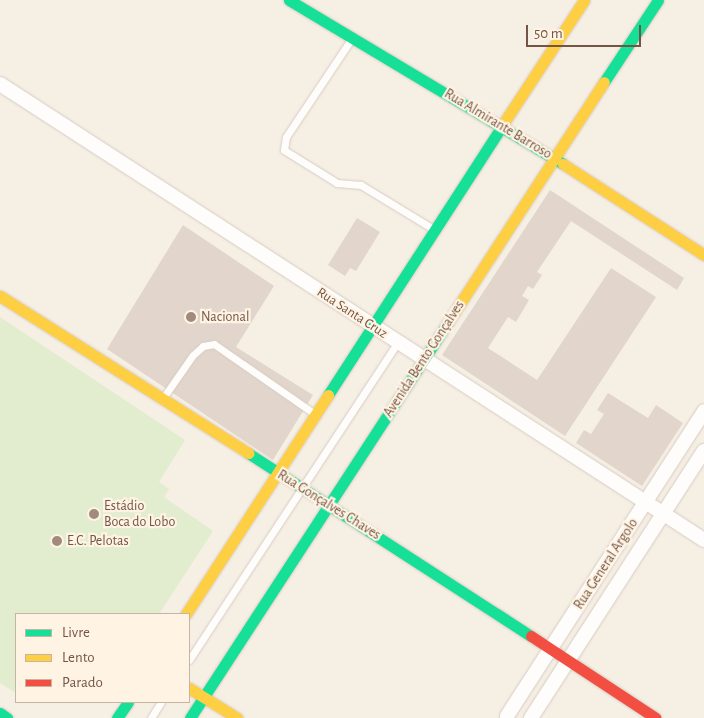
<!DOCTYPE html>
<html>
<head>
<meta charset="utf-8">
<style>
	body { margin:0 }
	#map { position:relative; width:704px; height:718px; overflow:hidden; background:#f6efe4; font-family:"Alegreya Sans",sans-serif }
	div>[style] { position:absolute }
	.green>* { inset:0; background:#e1edce }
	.building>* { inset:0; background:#e2d6cc }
	.roads { filter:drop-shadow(0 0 1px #d7ccc3) drop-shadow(0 0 1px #d7ccc3) }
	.lane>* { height:7px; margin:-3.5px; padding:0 3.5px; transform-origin:3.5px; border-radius:3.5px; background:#fefdfb }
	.street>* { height:14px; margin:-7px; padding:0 7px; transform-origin:7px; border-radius:7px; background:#fefdfb }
	.fast>* { height:11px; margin:-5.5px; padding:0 5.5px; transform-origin:5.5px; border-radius:5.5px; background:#16e098 }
	.slow>* { height:11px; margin:-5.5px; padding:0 5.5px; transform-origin:5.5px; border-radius:5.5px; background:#ffcf43 }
	.jam>* { height:11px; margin:-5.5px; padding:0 5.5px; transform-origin:5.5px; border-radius:5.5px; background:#f24e42 }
	.dots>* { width:14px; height:14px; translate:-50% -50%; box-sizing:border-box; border:2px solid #fff4e4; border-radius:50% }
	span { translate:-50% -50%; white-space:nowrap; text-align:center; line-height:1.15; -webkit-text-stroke:4.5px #fff4e4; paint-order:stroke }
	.street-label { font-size:14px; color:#745545 }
	.poi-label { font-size:14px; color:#745545 }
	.left { translate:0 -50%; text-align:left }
	.legend { position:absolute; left:15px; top:613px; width:175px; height:90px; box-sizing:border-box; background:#fff4e4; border:1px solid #c7b4a4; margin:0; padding:6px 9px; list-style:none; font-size:15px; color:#745545 }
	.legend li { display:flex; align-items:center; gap:10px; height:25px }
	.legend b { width:25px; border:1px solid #c7b4a4 }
	.scale { position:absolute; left:526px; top:25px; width:115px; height:22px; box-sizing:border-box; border:2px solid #745545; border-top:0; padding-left:6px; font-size:15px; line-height:18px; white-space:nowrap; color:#745545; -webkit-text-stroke:4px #fff4e4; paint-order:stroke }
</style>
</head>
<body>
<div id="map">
	<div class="green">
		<i style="clip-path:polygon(0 317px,185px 440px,159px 482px,169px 489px,164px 497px,213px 531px,159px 614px,16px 614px,16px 693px,0 683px)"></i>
	</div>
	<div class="building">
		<i style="clip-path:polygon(550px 190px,684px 278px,677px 290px,571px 221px,537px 272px,542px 275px,533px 289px,528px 286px,522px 296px,529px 300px,516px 322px,508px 317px,488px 348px,537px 380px,611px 268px,656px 297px,565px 436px,442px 355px)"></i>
		<i style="clip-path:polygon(357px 218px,380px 232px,356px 271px,350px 268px,345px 276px,328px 265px)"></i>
		<i style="clip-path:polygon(183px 225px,274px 286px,236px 347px,313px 395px,273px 460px,107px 349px)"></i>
		<i style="clip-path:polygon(608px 393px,648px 418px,656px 405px,683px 423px,642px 486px,576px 443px,584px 430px,591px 434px,604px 414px,597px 410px)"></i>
	</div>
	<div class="roads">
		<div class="lane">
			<i style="left:352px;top:38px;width:119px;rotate:123.7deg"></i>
			<i style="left:286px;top:137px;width:13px;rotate:99deg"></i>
			<i style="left:284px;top:150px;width:62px;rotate:31.9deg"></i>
			<i style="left:337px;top:183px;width:24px;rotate:5deg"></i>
			<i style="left:361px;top:185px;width:84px;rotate:31.4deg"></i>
			<i style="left:163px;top:398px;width:52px;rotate:-55.1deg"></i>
			<i style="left:193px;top:355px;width:13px;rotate:-42deg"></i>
			<i style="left:203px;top:346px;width:11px;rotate:-10deg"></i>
			<i style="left:214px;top:344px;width:119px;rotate:34.8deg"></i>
			<i style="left:189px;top:660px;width:379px;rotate:-56.7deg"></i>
			<i style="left:151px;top:718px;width:19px;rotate:-58deg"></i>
		</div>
		<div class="street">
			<i style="left:0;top:84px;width:839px;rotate:32.93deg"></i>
			<i style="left:507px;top:716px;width:363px;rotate:-57.1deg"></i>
			<i style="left:531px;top:718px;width:318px;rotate:-57.1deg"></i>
		</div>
		<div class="fast">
			<i style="left:289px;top:0;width:319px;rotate:30.9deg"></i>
			<i style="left:604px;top:82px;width:98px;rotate:-56.6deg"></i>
			<i style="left:328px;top:395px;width:323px;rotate:-57.1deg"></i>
			<i style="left:248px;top:453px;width:337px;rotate:32.9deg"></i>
			<i style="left:0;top:713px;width:9px;rotate:36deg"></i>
			<i style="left:117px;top:718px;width:19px;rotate:-55deg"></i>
			<i style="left:190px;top:718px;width:473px;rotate:-56.9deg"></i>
		</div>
		<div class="slow">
			<i style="left:503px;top:124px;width:148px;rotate:-56.8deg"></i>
			<i style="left:563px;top:164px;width:168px;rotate:32.8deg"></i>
			<i style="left:0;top:296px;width:294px;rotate:32.3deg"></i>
			<i style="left:448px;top:322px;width:286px;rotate:-57deg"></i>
			<i style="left:186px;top:614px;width:261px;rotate:-57deg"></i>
			<i style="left:189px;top:688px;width:57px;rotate:32deg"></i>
		</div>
		<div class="jam">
			<i style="left:531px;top:636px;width:149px;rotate:33.3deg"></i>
		</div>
	</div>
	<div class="dots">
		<i style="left:191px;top:317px;background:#a28b7d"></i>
		<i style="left:94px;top:514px;background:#a28b7d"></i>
		<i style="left:57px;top:541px;background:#a28b7d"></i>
	</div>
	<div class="street-label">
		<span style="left:498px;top:124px;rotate:31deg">Rua Almirante Barroso</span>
		<span style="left:352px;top:313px;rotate:33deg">Rua Santa Cruz</span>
		<span style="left:424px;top:359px;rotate:-57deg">Avenida Bento Gonçalves</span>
		<span style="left:329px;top:505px;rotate:32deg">Rua Gonçalves Chaves</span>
		<span style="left:606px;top:564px;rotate:-57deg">Rua General Argolo</span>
	</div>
	<div class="poi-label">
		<span class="left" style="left:201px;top:317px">Nacional</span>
		<span class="left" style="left:104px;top:514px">Estádio<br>Boca do Lobo</span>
		<span class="left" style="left:67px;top:541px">E.C. Pelotas</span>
	</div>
	<ul class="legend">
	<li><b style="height:6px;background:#16e098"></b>Livre</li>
	<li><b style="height:6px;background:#ffcf43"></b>Lento</li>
	<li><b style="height:6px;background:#f24e42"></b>Parado</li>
	</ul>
	<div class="scale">50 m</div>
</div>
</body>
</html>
